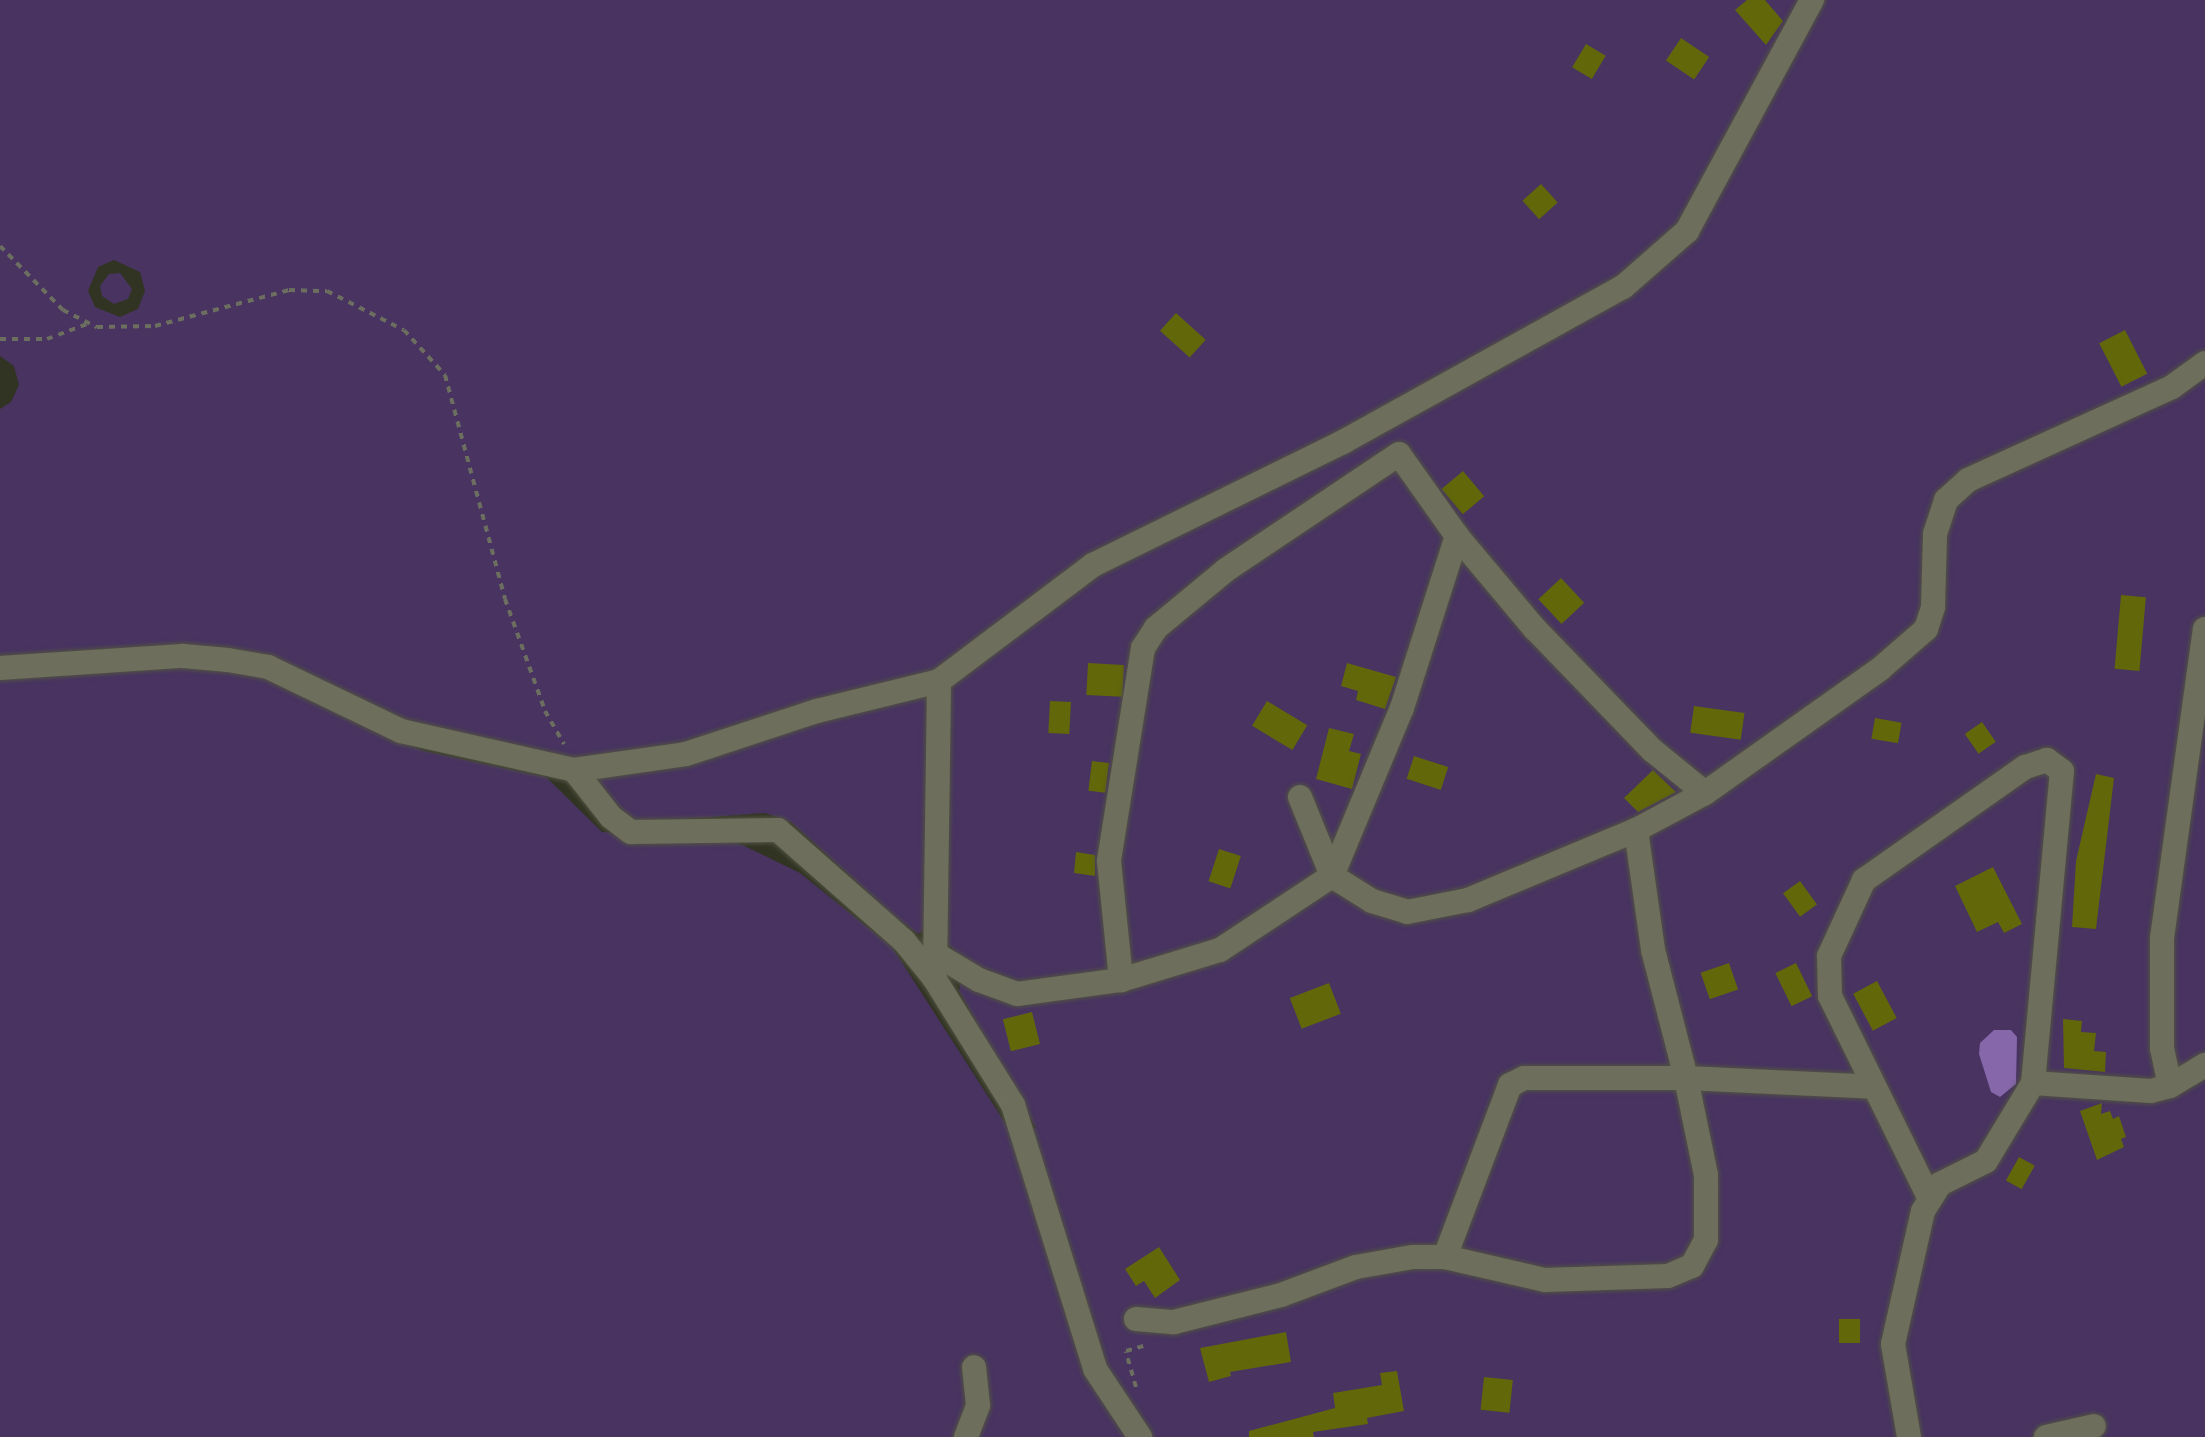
<!DOCTYPE html>
<html>
<head>
<meta charset="utf-8">
<style>
	body { margin:0 }
	#map { position:relative; width:2205px; height:1437px; overflow:hidden; background:#323423; font-family:"PT Serif",serif }
	div>[style] { position:absolute }
	.green>* { inset:0; background:#483361 }
	.water>* { inset:0; background:#8567aa }
	.building>* { inset:0; background:#626709; transform-origin:0 0 }
	.path>* { height:4px; margin-top:-2px; transform-origin:0; background:repeating-linear-gradient(90deg,#6c6e5f 0 6px,transparent 0 12px) }
	.roads { filter:drop-shadow(0 0 2px #515243) drop-shadow(0 0 2px #515243) }
	.minor>* { height:24px; margin:-12px; padding:0 12px; transform-origin:12px; border-radius:12px; background:#6d6f5c }
	span { translate:-50% -50%; white-space:nowrap; text-align:center; line-height:1.15; -webkit-text-stroke:8px #323423; paint-order:stroke }
</style>
</head>
<body>
<div id="map">
	<div class="green">
		<i style="clip-path:polygon(evenodd,0 0,2205px 0,2205px 1437px,0 1437px,0 409px,11px 402px,19px 385px,14px 366px,0 356px,0 0,114px 260px,140px 272px,145px 291px,138px 309px,120px 317px,95px 307px,88px 291px,98px 267px,114px 260px,0 0,284px 662px,379px 712px,606px 792px,633px 823px,765px 813px,791px 822px,895px 917px,918px 934px,929px 926px,965px 961px,959px 991px,1036px 1128px,1009px 1129px,892px 947px,800px 873px,730px 839px,602px 832px,546px 777px,424px 751px,385px 736px,284px 662px)"></i>
		<i style="clip-path:polygon(120px 273px,132px 289px,128px 299px,114px 304px,102px 296px,100px 286px,109px 274px)"></i>
	</div>
	<div class="water">
		<i style="clip-path:polygon(1994px 1030px,2011px 1030px,2017px 1037px,2016px 1084px,2000px 1097px,1991px 1092px,1979px 1054px,1980px 1043px)"></i>
	</div>
	<div class="building">
		<i style="clip-path:polygon(1747px 0,1765px 0,1783px 21px,1766px 45px,1735px 10px)"></i>
		<i style="left:1681px;top:38px;width:34px;height:27px;rotate:34deg"></i>
		<i style="left:1586px;top:44px;width:23px;height:27px;rotate:31deg"></i>
		<i style="left:1541px;top:184px;width:25px;height:25px;rotate:48deg"></i>
		<i style="left:1176px;top:313px;width:40px;height:24px;rotate:42deg"></i>
		<i style="left:2125px;top:330px;width:49px;height:29px;rotate:63deg"></i>
		<i style="left:1463px;top:471px;width:33px;height:28px;rotate:50deg"></i>
		<i style="left:1561px;top:578px;width:34px;height:31px;rotate:47deg"></i>
		<i style="left:2121px;top:595px;width:25px;height:74px;rotate:5deg"></i>
		<i style="left:1088px;top:663px;width:36px;height:32px;rotate:3deg"></i>
		<i style="clip-path:polygon(1347px 663px,1396px 677px,1385px 709px,1356px 700px,1358px 691px,1341px 686px)"></i>
		<i style="left:1050px;top:701px;width:21px;height:32px;rotate:3deg"></i>
		<i style="left:1267px;top:701px;width:47px;height:29px;rotate:31deg"></i>
		<i style="left:1694px;top:706px;width:51px;height:27px;rotate:8deg"></i>
		<i style="left:1875px;top:718px;width:27px;height:21px;rotate:10deg"></i>
		<i style="left:1982px;top:722px;width:24px;height:21px;rotate:55deg"></i>
		<i style="clip-path:polygon(1329px 728px,1354px 734px,1349px 751px,1361px 754px,1352px 789px,1316px 779px)"></i>
		<i style="left:1414px;top:756px;width:36px;height:24px;rotate:18deg"></i>
		<i style="left:1092px;top:761px;width:17px;height:30px;rotate:7deg"></i>
		<i style="clip-path:polygon(1653px 770px,1676px 792px,1638px 812px,1624px 798px)"></i>
		<i style="clip-path:polygon(2096px 774px,2114px 778px,2096px 929px,2072px 927px,2076px 861px)"></i>
		<i style="left:1219px;top:849px;width:23px;height:34px;rotate:18deg"></i>
		<i style="clip-path:polygon(1076px 852px,1095px 855px,1095px 876px,1074px 873px)"></i>
		<i style="clip-path:polygon(1993px 867px,2022px 924px,2004px 933px,1998px 922px,1977px 932px,1955px 886px)"></i>
		<i style="left:1800px;top:881px;width:29px;height:21px;rotate:54deg"></i>
		<i style="left:1729px;top:963px;width:28px;height:30px;rotate:71deg"></i>
		<i style="left:1796px;top:963px;width:37px;height:23px;rotate:64deg"></i>
		<i style="left:1877px;top:981px;width:42px;height:27px;rotate:62deg"></i>
		<i style="left:1329px;top:983px;width:33px;height:42px;rotate:69deg"></i>
		<i style="left:1032px;top:1012px;width:33px;height:30px;rotate:76deg"></i>
		<i style="clip-path:polygon(2063px 1019px,2082px 1021px,2081px 1032px,2096px 1033px,2094px 1051px,2106px 1052px,2105px 1072px,2064px 1068px)"></i>
		<i style="clip-path:polygon(2102px 1103px,2101px 1114px,2110px 1111px,2113px 1119px,2119px 1116px,2126px 1137px,2121px 1139px,2124px 1147px,2097px 1160px,2080px 1111px)"></i>
		<i style="left:2019px;top:1157px;width:18px;height:27px;rotate:29deg"></i>
		<i style="clip-path:polygon(1159px 1247px,1180px 1280px,1155px 1298px,1144px 1281px,1136px 1286px,1125px 1269px)"></i>
		<i style="left:1839px;top:1319px;width:21px;height:24px"></i>
		<i style="clip-path:polygon(1286px 1332px,1291px 1362px,1230px 1372px,1231px 1376px,1209px 1382px,1200px 1348px)"></i>
		<i style="clip-path:polygon(1397px 1371px,1404px 1411px,1367px 1418px,1368px 1424px,1313px 1432px,1314px 1437px,1249px 1437px,1249px 1431px,1335px 1408px,1333px 1393px,1382px 1385px,1380px 1373px)"></i>
		<i style="left:1484px;top:1377px;width:29px;height:33px;rotate:6deg"></i>
	</div>
	<div class="path">
		<i style="left:0;top:246px;width:90px;rotate:45.5deg"></i>
		<i style="left:63px;top:310px;width:38px;rotate:27deg"></i>
		<i style="left:97px;top:327px;width:58px;rotate:-1deg"></i>
		<i style="left:155px;top:326px;width:139px;rotate:-15deg"></i>
		<i style="left:289px;top:290px;width:38px;rotate:2deg"></i>
		<i style="left:327px;top:291px;width:86px;rotate:26.9deg"></i>
		<i style="left:404px;top:330px;width:61px;rotate:47.7deg"></i>
		<i style="left:445px;top:375px;width:232px;rotate:75deg"></i>
		<i style="left:505px;top:599px;width:119px;rotate:70.3deg"></i>
		<i style="left:545px;top:711px;width:38px;rotate:60deg"></i>
		<i style="left:0;top:339px;width:47px"></i>
		<i style="left:47px;top:339px;width:46px;rotate:-20.4deg"></i>
		<i style="left:1136px;top:1387px;width:37px;rotate:-106deg"></i>
		<i style="left:1126px;top:1351px;width:22px;rotate:-16deg"></i>
	</div>
	<div class="roads">
		<div class="minor">
			<i style="left:0;top:668px;width:183px;rotate:-3.8deg"></i>
			<i style="left:183px;top:656px;width:45px;rotate:5.1deg"></i>
			<i style="left:228px;top:660px;width:41px;rotate:9.9deg"></i>
			<i style="left:268px;top:667px;width:148px;rotate:25.7deg"></i>
			<i style="left:401px;top:731px;width:177px;rotate:12.7deg"></i>
			<i style="left:574px;top:770px;width:113px;rotate:-8.1deg"></i>
			<i style="left:686px;top:754px;width:138px;rotate:-18.2deg"></i>
			<i style="left:817px;top:711px;width:126px;rotate:-13.8deg"></i>
			<i style="left:939px;top:681px;width:193px;rotate:-37deg"></i>
			<i style="left:1093px;top:565px;width:279px;rotate:-26.2deg"></i>
			<i style="left:1343px;top:442px;width:320px;rotate:-29deg"></i>
			<i style="left:1623px;top:287px;width:85px;rotate:-41.2deg"></i>
			<i style="left:1687px;top:231px;width:263px;rotate:-61.6deg"></i>
			<i style="left:574px;top:770px;width:60px;rotate:51.8deg"></i>
			<i style="left:611px;top:817px;width:25px;rotate:37deg"></i>
			<i style="left:631px;top:832px;width:147px;rotate:-0.8deg"></i>
			<i style="left:778px;top:830px;width:168px;rotate:41.4deg"></i>
			<i style="left:904px;top:941px;width:48px;rotate:51deg"></i>
			<i style="left:934px;top:978px;width:150px;rotate:58.1deg"></i>
			<i style="left:1013px;top:1105px;width:276px;rotate:72.7deg"></i>
			<i style="left:1095px;top:1369px;width:82px;rotate:56.5deg"></i>
			<i style="left:1705px;top:793px;width:214px;rotate:-35.3deg"></i>
			<i style="left:1880px;top:669px;width:61px;rotate:-41deg"></i>
			<i style="left:1926px;top:629px;width:23px;rotate:-72deg"></i>
			<i style="left:1933px;top:607px;width:73px;rotate:-88.4deg"></i>
			<i style="left:1935px;top:534px;width:36px;rotate:-72deg"></i>
			<i style="left:1946px;top:500px;width:30px;rotate:-42deg"></i>
			<i style="left:1968px;top:480px;width:224px;rotate:-24.5deg"></i>
			<i style="left:2172px;top:387px;width:41px;rotate:-36deg"></i>
			<i style="left:1300px;top:797px;width:85px;rotate:67.9deg"></i>
			<i style="left:1636px;top:830px;width:121px;rotate:81.9deg"></i>
			<i style="left:1653px;top:950px;width:132px;rotate:75.5deg"></i>
			<i style="left:1686px;top:1078px;width:188px;rotate:2.7deg"></i>
			<i style="left:1332px;top:876px;width:182px;rotate:-67.4deg"></i>
			<i style="left:1402px;top:708px;width:181px;rotate:-72.3deg"></i>
			<i style="left:939px;top:956px;width:47px;rotate:31deg"></i>
			<i style="left:979px;top:980px;width:40px;rotate:20.2deg"></i>
			<i style="left:1017px;top:994px;width:105px;rotate:-7.7deg"></i>
			<i style="left:1121px;top:980px;width:103px;rotate:-16.9deg"></i>
			<i style="left:1220px;top:950px;width:134px;rotate:-33.5deg"></i>
			<i style="left:1332px;top:876px;width:47px;rotate:32deg"></i>
			<i style="left:1372px;top:901px;width:37px;rotate:17deg"></i>
			<i style="left:1407px;top:912px;width:62px;rotate:-11.1deg"></i>
			<i style="left:1468px;top:900px;width:182px;rotate:-22.6deg"></i>
			<i style="left:1636px;top:830px;width:78px;rotate:-28.2deg"></i>
			<i style="left:1705px;top:793px;width:68px;rotate:-140.9deg"></i>
			<i style="left:1652px;top:750px;width:168px;rotate:-134deg"></i>
			<i style="left:1535px;top:629px;width:121px;rotate:-130deg"></i>
			<i style="left:1457px;top:536px;width:100px;rotate:-125.3deg"></i>
			<i style="left:1399px;top:454px;width:208px;rotate:146.2deg"></i>
			<i style="left:1226px;top:570px;width:91px;rotate:140.4deg"></i>
			<i style="left:1156px;top:628px;width:24px;rotate:123deg"></i>
			<i style="left:1143px;top:648px;width:216px;rotate:99.1deg"></i>
			<i style="left:1109px;top:861px;width:120px;rotate:84.2deg"></i>
			<i style="left:935px;top:972px;width:291px;rotate:-89.2deg"></i>
			<i style="left:2033px;top:1083px;width:118px;rotate:3.9deg"></i>
			<i style="left:2151px;top:1091px;width:20px;rotate:-15deg"></i>
			<i style="left:2170px;top:1086px;width:41px;rotate:-31deg"></i>
			<i style="left:2170px;top:1086px;width:39px;rotate:-102deg"></i>
			<i style="left:2162px;top:1048px;width:110px;rotate:-90deg"></i>
			<i style="left:2162px;top:938px;width:312px;rotate:-82.1deg"></i>
			<i style="left:1136px;top:1319px;width:38px;rotate:5deg"></i>
			<i style="left:1174px;top:1322px;width:110px;rotate:-14.2deg"></i>
			<i style="left:1281px;top:1295px;width:80px;rotate:-20.5deg"></i>
			<i style="left:1356px;top:1267px;width:58px;rotate:-10deg"></i>
			<i style="left:1413px;top:1257px;width:32px"></i>
			<i style="left:1445px;top:1257px;width:103px;rotate:13deg"></i>
			<i style="left:1545px;top:1280px;width:123px;rotate:-1.9deg"></i>
			<i style="left:1668px;top:1276px;width:26px;rotate:-23deg"></i>
			<i style="left:1692px;top:1266px;width:30px;rotate:-62deg"></i>
			<i style="left:1706px;top:1240px;width:65px;rotate:-90deg"></i>
			<i style="left:1706px;top:1175px;width:99px;rotate:-101.7deg"></i>
			<i style="left:1686px;top:1078px;width:162px;rotate:180deg"></i>
			<i style="left:1524px;top:1078px;width:16px;rotate:153deg"></i>
			<i style="left:1510px;top:1085px;width:184px;rotate:110.7deg"></i>
			<i style="left:966px;top:1437px;width:34px;rotate:-69deg"></i>
			<i style="left:978px;top:1405px;width:38px;rotate:-96deg"></i>
			<i style="left:1909px;top:1437px;width:94px;rotate:-99.8deg"></i>
			<i style="left:1893px;top:1344px;width:136px;rotate:-77.3deg"></i>
			<i style="left:1923px;top:1211px;width:32px;rotate:-58deg"></i>
			<i style="left:1940px;top:1184px;width:51px;rotate:-26.6deg"></i>
			<i style="left:1986px;top:1161px;width:91px;rotate:-58.9deg"></i>
			<i style="left:2033px;top:1083px;width:313px;rotate:-84.7deg"></i>
			<i style="left:2062px;top:771px;width:19px;rotate:-144deg"></i>
			<i style="left:2047px;top:760px;width:23px;rotate:162deg"></i>
			<i style="left:2025px;top:767px;width:197px;rotate:144.9deg"></i>
			<i style="left:1864px;top:880px;width:84px;rotate:114.7deg"></i>
			<i style="left:1829px;top:956px;width:40px;rotate:88.6deg"></i>
			<i style="left:1830px;top:996px;width:224px;rotate:63.8deg"></i>
			<i style="left:2046px;top:1437px;width:49px;rotate:-12.9deg"></i>
		</div>
	</div>
</div>
</body>
</html>
